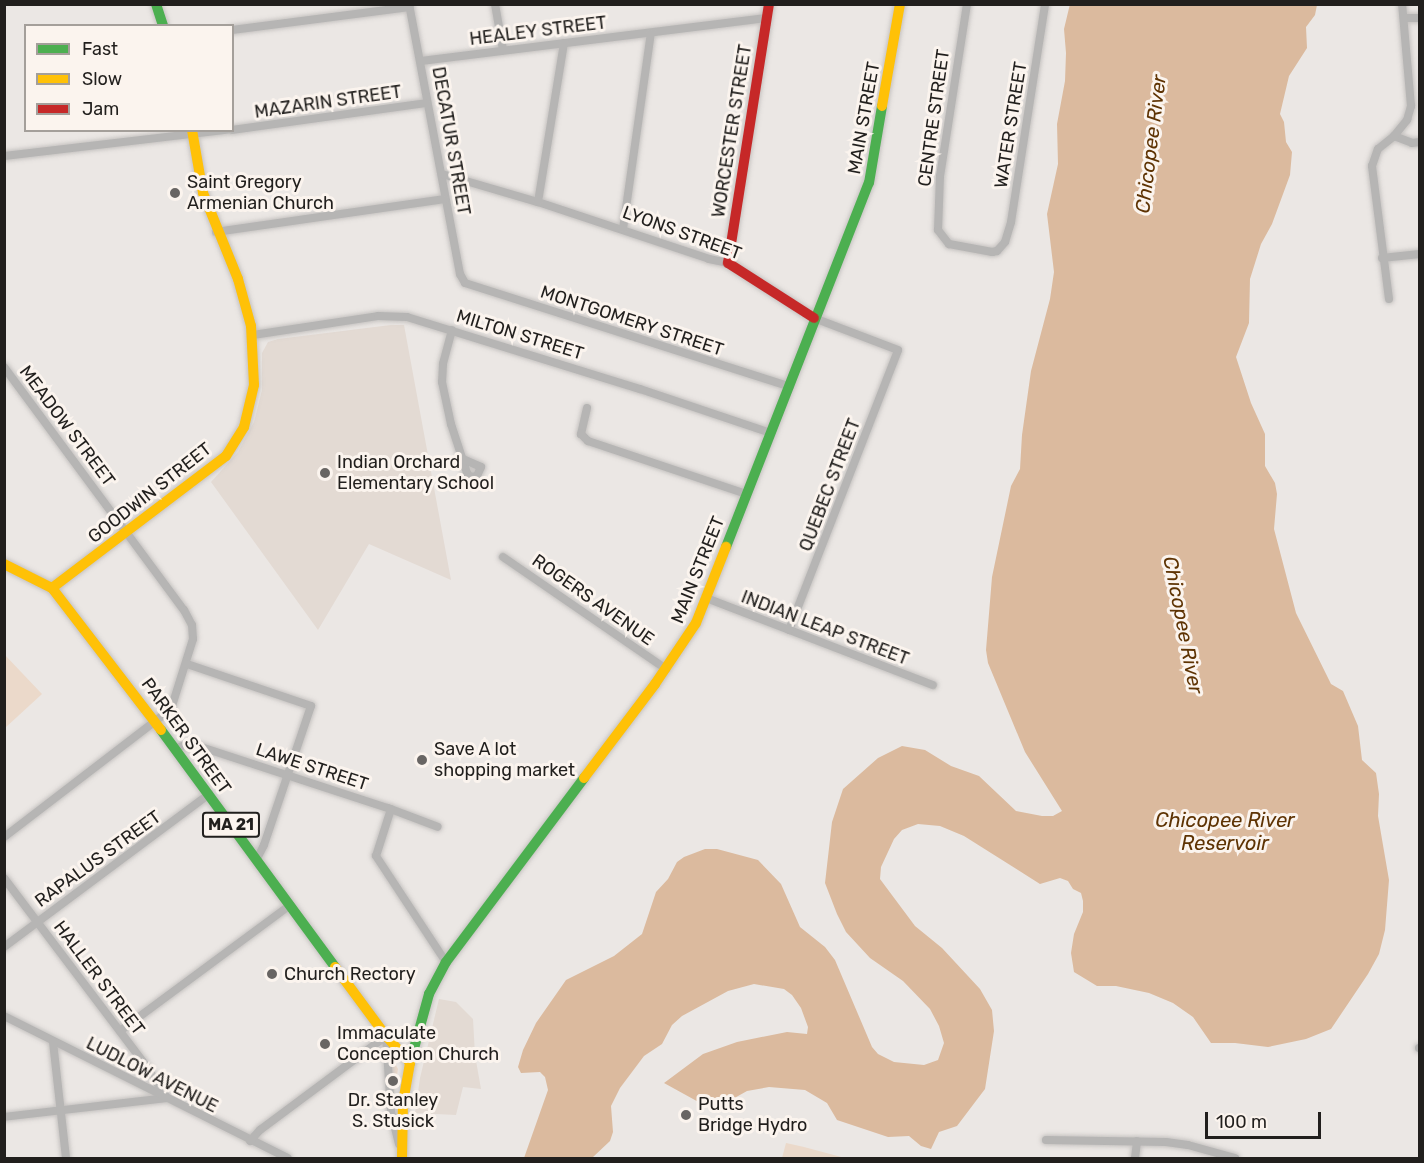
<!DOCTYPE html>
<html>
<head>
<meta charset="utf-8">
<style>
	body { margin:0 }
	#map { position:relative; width:1424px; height:1163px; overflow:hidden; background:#ebe7e4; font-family:Rubik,sans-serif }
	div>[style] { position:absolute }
	.built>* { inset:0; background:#e3dad3 }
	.green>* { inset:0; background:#ebd9ca }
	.water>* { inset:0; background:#dbba9e }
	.roads { filter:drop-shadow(0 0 2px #c6c3c1) drop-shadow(0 0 2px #c6c3c1) }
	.street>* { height:8px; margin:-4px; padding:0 4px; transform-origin:4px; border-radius:4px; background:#b6b5b4 }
	.fast>* { height:10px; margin:-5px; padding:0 5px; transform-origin:5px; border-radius:5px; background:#4caf50 }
	.slow>* { height:10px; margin:-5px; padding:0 5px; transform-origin:5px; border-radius:5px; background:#ffc107 }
	.jam>* { height:10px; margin:-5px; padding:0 5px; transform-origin:5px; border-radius:5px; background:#c62828 }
	.dots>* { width:16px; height:16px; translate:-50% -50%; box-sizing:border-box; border:3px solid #fbf4ee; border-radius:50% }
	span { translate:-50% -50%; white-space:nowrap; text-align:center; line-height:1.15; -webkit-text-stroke:6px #fbf4ee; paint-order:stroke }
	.shield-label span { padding:2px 4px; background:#fbf4ee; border:2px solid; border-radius:4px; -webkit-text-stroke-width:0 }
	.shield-label { font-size:16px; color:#211f1d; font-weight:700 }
	.street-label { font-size:18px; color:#211f1d }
	.poi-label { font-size:18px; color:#211f1d }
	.left { translate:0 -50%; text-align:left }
	.water-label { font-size:20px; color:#5e3303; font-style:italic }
	.frame { position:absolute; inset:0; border:6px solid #211f1d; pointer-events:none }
	.legend { position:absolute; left:24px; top:24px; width:210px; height:108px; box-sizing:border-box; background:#fbf4ee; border:2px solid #a49f9a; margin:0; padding:8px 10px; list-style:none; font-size:18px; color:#211f1d }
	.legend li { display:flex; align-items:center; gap:12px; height:30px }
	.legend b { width:30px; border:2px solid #a49f9a }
	.scale { position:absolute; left:1205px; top:1112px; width:116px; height:27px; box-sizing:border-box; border:3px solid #211f1d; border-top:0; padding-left:8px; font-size:18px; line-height:21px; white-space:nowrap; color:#211f1d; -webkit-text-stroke:4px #fbf4ee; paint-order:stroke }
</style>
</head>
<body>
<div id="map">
	<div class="built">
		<i style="clip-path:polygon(391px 325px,404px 325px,451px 580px,369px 544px,318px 630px,211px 482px,238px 452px,254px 422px,262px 390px,262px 353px,268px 342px,278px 339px)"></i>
		<i style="clip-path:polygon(439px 999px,456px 1002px,473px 1019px,475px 1055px,481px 1089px,463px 1087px,456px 1115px,415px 1113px,420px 1078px)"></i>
	</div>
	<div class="green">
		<i style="clip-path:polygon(4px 654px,42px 694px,5px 728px,4px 728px)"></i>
		<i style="clip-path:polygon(389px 1053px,398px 1069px,393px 1100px)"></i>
		<i style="clip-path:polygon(786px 1143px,804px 1147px,845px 1158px,782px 1158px)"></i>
	</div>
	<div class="water">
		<i style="clip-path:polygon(1070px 4px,1317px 5px,1315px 15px,1306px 27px,1307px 48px,1289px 76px,1280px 114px,1284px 122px,1286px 142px,1292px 152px,1290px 175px,1272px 224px,1261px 244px,1250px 279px,1249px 323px,1236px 357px,1251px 403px,1265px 434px,1265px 466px,1275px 483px,1277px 494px,1274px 529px,1296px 613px,1331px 684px,1343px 691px,1358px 726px,1362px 760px,1376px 773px,1379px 794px,1378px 816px,1389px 880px,1385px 930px,1379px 954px,1368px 974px,1331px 1029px,1306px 1039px,1268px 1047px,1235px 1043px,1211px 1043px,1193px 1017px,1173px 1003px,1149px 993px,1116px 986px,1097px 986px,1074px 972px,1071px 953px,1074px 934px,1083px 912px,1083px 901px,1081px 893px,1073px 889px,1068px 881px,1060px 878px,1040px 884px,964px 836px,940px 826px,918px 824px,902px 830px,894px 839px,881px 867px,880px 879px,915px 926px,942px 948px,980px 989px,992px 1010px,994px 1031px,985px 1089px,957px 1126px,939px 1132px,931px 1149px,921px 1146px,909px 1136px,888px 1137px,837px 1120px,827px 1103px,805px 1090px,769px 1087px,747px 1091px,713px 1110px,664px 1083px,703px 1054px,737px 1042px,787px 1032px,807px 1034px,808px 1027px,801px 1008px,792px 995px,784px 989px,754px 984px,728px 991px,682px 1016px,672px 1025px,662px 1044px,644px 1056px,620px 1088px,611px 1106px,613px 1132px,610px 1141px,592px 1158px,524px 1158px,548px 1090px,545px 1077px,540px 1072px,521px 1073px,518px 1067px,523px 1050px,536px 1023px,566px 980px,614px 956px,642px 934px,656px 892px,668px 879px,677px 862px,684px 857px,705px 849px,717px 849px,758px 860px,781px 884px,800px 927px,825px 947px,835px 960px,872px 1047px,878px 1054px,894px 1062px,924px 1065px,938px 1060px,944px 1043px,939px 1026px,930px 1009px,903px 981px,870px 958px,846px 932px,837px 914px,825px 883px,832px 822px,843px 789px,878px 758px,902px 746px,925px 750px,951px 766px,979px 776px,1016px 811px,1042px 816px,1053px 816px,1062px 811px,1025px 752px,988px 663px,986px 650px,992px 577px,1011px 486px,1020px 469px,1022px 435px,1031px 371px,1050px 299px,1054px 272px,1047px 214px,1058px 164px,1057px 124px,1065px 81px,1066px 53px,1064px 29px)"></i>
	</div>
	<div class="roads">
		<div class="street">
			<i style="left:409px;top:4px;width:275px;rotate:79.3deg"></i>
			<i style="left:460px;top:274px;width:10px;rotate:61deg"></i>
			<i style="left:465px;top:283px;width:341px;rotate:17.7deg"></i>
			<i style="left:495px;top:4px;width:47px;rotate:80.1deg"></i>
			<i style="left:967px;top:4px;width:174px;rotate:98.9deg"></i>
			<i style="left:940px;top:176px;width:54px;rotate:92.1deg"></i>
			<i style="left:938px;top:230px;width:18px;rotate:52deg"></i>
			<i style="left:949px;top:244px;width:44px;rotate:10.5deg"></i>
			<i style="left:992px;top:252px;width:5px;rotate:-11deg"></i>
			<i style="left:997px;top:251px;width:12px;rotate:-48deg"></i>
			<i style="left:1005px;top:242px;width:21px;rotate:-73deg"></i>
			<i style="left:1011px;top:222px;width:221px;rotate:-81.1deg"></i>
			<i style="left:1404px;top:18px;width:16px"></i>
			<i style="left:232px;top:30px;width:179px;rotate:-7.4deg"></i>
			<i style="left:421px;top:61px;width:348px;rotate:-7.1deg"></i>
			<i style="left:232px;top:130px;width:197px;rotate:-7.9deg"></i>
			<i style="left:1394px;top:136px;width:19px;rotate:21deg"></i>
			<i style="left:1412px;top:143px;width:8px;rotate:-7deg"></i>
			<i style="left:4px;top:156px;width:224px;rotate:-6.7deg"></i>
			<i style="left:442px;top:174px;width:100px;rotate:16.3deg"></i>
			<i style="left:538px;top:202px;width:180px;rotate:18.4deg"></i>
			<i style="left:709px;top:259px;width:19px;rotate:12deg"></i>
			<i style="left:538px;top:202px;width:161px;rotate:-80.7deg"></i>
			<i style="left:623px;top:229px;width:198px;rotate:-81.9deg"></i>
			<i style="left:216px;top:232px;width:231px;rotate:-8.2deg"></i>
			<i style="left:1382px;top:258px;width:38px;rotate:-6deg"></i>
			<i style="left:1389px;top:299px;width:134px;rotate:-97.3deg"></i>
			<i style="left:1372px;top:166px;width:18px;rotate:-71deg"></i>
			<i style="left:1378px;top:149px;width:21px;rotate:-39deg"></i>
			<i style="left:1394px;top:136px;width:21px;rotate:-51deg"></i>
			<i style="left:1407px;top:120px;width:15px;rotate:-74deg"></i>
			<i style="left:1411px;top:106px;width:102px;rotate:-95deg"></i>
			<i style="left:452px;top:330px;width:35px;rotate:105deg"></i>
			<i style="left:443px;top:364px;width:18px;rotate:93deg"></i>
			<i style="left:442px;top:382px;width:43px;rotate:77.9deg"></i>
			<i style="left:451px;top:424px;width:52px;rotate:71.9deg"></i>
			<i style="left:467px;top:473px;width:5px;rotate:53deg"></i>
			<i style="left:470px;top:477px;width:7px;rotate:-8deg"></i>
			<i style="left:477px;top:476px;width:10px;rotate:-66deg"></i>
			<i style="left:481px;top:467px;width:20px;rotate:-156deg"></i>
			<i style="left:253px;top:335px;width:126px;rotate:-8.6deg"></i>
			<i style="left:378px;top:316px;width:29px;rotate:2deg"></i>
			<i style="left:407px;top:317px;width:244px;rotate:17.2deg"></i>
			<i style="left:640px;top:389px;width:138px;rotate:18.6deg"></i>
			<i style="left:4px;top:367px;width:302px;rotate:53.5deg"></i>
			<i style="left:184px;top:610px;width:17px;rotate:62deg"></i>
			<i style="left:192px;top:625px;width:14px;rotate:86deg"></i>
			<i style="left:193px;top:639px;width:73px;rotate:107.4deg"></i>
			<i style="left:171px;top:709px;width:210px;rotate:142.5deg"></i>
			<i style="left:587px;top:408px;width:27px;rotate:103deg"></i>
			<i style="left:581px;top:434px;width:10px;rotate:45deg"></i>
			<i style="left:588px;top:441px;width:167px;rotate:18.5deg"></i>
			<i style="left:503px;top:557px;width:198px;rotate:34.5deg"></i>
			<i style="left:706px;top:598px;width:243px;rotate:21deg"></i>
			<i style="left:789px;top:630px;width:300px;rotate:-68.7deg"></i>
			<i style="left:898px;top:350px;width:90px;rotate:-159.1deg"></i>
			<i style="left:187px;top:664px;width:131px;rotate:18.7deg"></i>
			<i style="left:311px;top:706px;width:147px;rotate:108.7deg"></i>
			<i style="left:264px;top:845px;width:16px;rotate:117deg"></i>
			<i style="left:174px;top:749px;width:12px;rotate:-20deg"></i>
			<i style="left:185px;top:745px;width:16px;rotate:7deg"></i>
			<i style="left:201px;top:747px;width:197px;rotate:18.1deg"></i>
			<i style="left:388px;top:808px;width:53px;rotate:20.8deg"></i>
			<i style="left:391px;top:809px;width:49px;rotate:107.7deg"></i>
			<i style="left:376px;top:856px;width:127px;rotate:56.6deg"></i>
			<i style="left:4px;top:878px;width:231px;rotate:52.9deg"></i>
			<i style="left:143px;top:1062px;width:43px;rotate:56.3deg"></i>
			<i style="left:167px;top:1098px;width:164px;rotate:173.4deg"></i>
			<i style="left:4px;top:947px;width:256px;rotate:-36.7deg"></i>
			<i style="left:4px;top:1016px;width:317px;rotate:26.6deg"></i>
			<i style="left:120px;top:1031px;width:212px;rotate:-36.5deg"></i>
			<i style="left:386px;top:1036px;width:76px;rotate:86.2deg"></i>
			<i style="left:391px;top:1112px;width:33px;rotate:76deg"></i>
			<i style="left:53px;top:1042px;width:117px;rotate:83.6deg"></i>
			<i style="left:1419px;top:1048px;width:1px"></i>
			<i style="left:1046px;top:1140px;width:120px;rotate:1deg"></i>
			<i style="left:1166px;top:1142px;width:22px;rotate:8deg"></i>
			<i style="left:1188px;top:1145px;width:49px;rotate:15.5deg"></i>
			<i style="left:250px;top:1141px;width:15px;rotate:-48deg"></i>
			<i style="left:260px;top:1130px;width:157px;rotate:-36.7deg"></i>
			<i style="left:1135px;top:1158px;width:17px;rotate:-83deg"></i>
		</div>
		<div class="fast">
			<i style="left:156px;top:4px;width:23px;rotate:72deg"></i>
			<i style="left:726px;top:547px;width:391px;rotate:-68.6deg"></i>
			<i style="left:869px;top:183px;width:78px;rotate:-80.4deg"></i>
			<i style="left:161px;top:730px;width:294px;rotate:53.7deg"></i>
			<i style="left:410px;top:1063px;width:72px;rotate:-74.6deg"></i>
			<i style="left:429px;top:994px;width:36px;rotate:-62deg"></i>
			<i style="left:446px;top:962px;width:230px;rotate:-53.1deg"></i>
		</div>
		<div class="slow">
			<i style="left:882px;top:106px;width:104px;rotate:-80deg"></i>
			<i style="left:4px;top:564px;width:54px;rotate:26.6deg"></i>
			<i style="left:52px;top:588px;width:179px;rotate:52.5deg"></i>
			<i style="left:52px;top:588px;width:218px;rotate:-37.2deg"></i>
			<i style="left:226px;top:456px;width:34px;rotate:-58deg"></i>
			<i style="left:244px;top:427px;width:43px;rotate:-76.6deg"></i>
			<i style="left:254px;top:385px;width:59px;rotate:-92.9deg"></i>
			<i style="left:251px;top:326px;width:49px;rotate:-105.5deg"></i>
			<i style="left:238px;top:279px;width:93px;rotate:-112.1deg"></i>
			<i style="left:203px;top:193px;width:64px;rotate:-99.9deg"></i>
			<i style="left:584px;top:778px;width:118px;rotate:-52.9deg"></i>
			<i style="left:655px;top:684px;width:73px;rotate:-56.1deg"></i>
			<i style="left:696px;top:623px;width:82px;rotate:-68.5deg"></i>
			<i style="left:335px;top:967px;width:86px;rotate:53.5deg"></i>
			<i style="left:386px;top:1036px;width:36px;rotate:48deg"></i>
			<i style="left:410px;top:1063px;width:39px;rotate:100deg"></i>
			<i style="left:403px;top:1101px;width:57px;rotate:91deg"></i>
		</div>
		<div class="jam">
			<i style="left:769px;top:4px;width:262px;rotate:99deg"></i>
			<i style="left:728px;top:263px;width:102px;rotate:32.6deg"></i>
		</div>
	</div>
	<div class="dots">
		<i style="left:175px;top:193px;background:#686563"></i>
		<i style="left:325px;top:473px;background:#686563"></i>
		<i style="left:422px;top:760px;background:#686563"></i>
		<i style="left:272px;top:974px;background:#686563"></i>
		<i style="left:325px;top:1044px;background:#686563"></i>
		<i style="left:393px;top:1081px;background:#686563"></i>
		<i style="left:686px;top:1115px;background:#686563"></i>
	</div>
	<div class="shield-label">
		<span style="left:231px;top:825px">MA 21</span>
	</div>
	<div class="street-label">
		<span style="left:538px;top:31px;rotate:-7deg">HEALEY STREET</span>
		<span style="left:328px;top:102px;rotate:-8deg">MAZARIN STREET</span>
		<span style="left:864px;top:118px;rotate:-80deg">MAIN STREET</span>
		<span style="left:934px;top:118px;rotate:-82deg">CENTRE STREET</span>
		<span style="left:1011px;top:125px;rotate:-81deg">WATER STREET</span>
		<span style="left:732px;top:131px;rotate:-81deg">WORCESTER STREET</span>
		<span style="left:451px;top:141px;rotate:80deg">DECATUR STREET</span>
		<span style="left:682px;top:233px;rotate:20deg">LYONS STREET</span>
		<span style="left:632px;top:321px;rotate:18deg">MONTGOMERY STREET</span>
		<span style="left:520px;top:335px;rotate:17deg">MILTON STREET</span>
		<span style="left:67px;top:426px;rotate:53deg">MEADOW STREET</span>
		<span style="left:830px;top:485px;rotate:-69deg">QUEBEC STREET</span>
		<span style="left:150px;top:493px;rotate:-38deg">GOODWIN STREET</span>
		<span style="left:698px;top:570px;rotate:-68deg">MAIN STREET</span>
		<span style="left:593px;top:600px;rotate:35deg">ROGERS AVENUE</span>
		<span style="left:825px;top:628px;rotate:21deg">INDIAN LEAP STREET</span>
		<span style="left:186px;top:736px;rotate:54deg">PARKER STREET</span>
		<span style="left:312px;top:767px;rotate:18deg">LAWE STREET</span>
		<span style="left:98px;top:859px;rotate:-36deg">RAPALUS STREET</span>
		<span style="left:99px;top:978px;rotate:53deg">HALLER STREET</span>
		<span style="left:152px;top:1075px;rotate:27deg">LUDLOW AVENUE</span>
	</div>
	<div class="poi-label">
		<span class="left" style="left:187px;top:193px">Saint Gregory<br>Armenian Church</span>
		<span class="left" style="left:337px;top:473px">Indian Orchard<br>Elementary School</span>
		<span class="left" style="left:434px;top:760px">Save A lot<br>shopping market</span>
		<span class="left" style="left:284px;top:974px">Church Rectory</span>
		<span class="left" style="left:337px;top:1044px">Immaculate<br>Conception Church</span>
		<span style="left:393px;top:1111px">Dr. Stanley<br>S. Stusick</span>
		<span class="left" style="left:698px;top:1115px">Putts<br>Bridge Hydro</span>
	</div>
	<div class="water-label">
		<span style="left:1151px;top:144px;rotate:-83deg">Chicopee River</span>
		<span style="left:1183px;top:625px;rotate:79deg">Chicopee River</span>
		<span style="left:1225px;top:832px">Chicopee River<br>Reservoir</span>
	</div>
	<div class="frame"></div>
	<ul class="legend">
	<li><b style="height:8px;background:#4caf50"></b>Fast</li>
	<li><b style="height:8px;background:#ffc107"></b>Slow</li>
	<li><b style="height:8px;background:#c62828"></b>Jam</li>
	</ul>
	<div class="scale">100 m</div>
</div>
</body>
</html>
